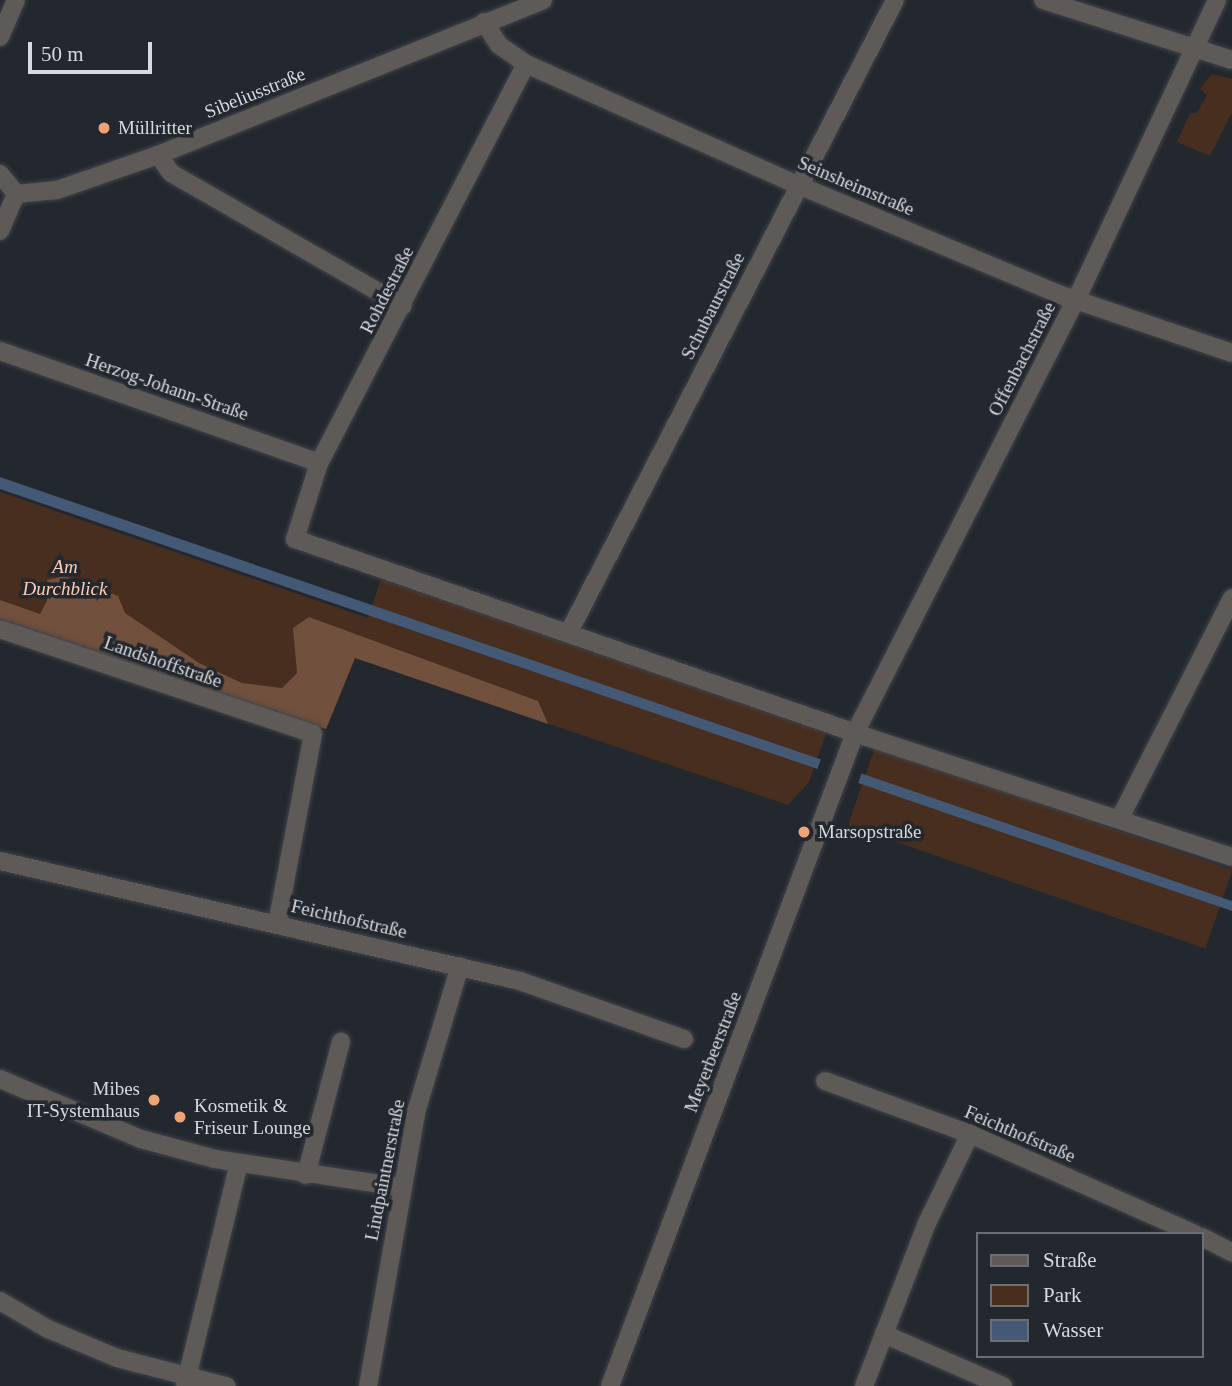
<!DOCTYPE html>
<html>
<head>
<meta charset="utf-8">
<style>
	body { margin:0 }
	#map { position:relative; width:1232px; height:1386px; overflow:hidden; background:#23282e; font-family:Georgia,serif }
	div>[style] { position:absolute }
	.green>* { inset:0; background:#472e1f; transform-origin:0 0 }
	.forest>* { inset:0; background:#71503d }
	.water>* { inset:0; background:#435975 }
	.pier>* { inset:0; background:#23282e; transform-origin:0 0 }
	.roads { filter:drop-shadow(0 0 2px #40444a) drop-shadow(0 0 2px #40444a) }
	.minor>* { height:18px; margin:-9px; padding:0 9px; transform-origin:9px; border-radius:9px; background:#5e5a58 }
	.dots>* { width:19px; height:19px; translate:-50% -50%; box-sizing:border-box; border:4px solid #23282e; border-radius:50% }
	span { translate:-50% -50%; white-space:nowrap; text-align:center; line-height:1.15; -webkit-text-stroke:7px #23282e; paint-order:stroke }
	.street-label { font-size:19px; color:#d6d9dd }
	.poi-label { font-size:19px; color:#d6d9dd }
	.left { translate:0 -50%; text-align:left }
	.right { translate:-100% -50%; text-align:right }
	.park-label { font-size:19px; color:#fdcdb1; font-style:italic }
	.legend { position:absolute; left:976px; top:1232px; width:228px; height:126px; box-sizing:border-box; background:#23282e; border:2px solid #6b6f74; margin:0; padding:9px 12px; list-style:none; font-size:21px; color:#d6d9dd }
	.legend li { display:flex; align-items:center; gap:14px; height:35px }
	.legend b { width:35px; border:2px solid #6b6f74 }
	.scale { position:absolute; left:28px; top:42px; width:124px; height:32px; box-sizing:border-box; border:4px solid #d6d9dd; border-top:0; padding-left:9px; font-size:21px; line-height:24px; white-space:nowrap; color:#d6d9dd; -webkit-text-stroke:5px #23282e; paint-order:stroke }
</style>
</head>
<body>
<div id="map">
	<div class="green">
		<i style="clip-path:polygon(1212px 74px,1232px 79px,1232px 112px,1210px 156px,1177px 142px,1190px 113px,1197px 113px,1207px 95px,1200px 89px)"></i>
		<i style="clip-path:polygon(0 492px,368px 618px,381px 579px,827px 731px,809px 782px,788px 805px,355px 658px,326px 729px,0 619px)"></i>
		<i style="left:875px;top:747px;width:378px;height:83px;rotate:19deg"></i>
	</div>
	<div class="forest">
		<i style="clip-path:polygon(65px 576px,118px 596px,125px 613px,199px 663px,242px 683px,282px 688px,297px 673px,293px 628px,309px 617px,538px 701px,548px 724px,355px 658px,326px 729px,0 619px,0 600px,40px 614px,47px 601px,47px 580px)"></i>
	</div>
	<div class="water">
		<i style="clip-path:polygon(0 477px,1232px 901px,1232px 911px,0 489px)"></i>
	</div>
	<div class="pier">
		<i style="left:822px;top:756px;width:43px;height:17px;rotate:19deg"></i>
	</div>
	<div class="roads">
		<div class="minor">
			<i style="left:1043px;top:0;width:198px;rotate:17.6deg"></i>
			<i style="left:484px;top:22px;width:27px;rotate:57deg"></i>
			<i style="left:499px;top:45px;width:33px;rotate:35deg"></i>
			<i style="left:526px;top:64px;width:298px;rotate:24deg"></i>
			<i style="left:798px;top:185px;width:285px;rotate:22.7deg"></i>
			<i style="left:1061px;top:295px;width:181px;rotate:18.7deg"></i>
			<i style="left:0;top:37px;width:40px;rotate:-66.6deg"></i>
			<i style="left:526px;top:64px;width:449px;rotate:117.4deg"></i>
			<i style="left:319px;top:463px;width:80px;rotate:107.5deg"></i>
			<i style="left:295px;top:539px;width:605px;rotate:19.09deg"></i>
			<i style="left:867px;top:737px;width:384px;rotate:18.2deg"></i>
			<i style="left:158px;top:155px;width:22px;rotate:54deg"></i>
			<i style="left:171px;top:173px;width:267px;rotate:29.8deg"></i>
			<i style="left:0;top:174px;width:26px;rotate:51deg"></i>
			<i style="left:16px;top:194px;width:41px;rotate:-5.6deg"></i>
			<i style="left:57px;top:190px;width:107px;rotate:-19.1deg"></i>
			<i style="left:158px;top:155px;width:415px;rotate:-21.9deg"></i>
			<i style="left:0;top:231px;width:40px;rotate:-66.6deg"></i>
			<i style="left:0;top:351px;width:338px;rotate:19.3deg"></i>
			<i style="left:0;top:629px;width:330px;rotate:18.5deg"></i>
			<i style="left:313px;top:734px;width:193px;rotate:100.7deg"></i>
			<i style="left:569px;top:632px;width:711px;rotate:-62.71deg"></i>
			<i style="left:1120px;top:818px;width:247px;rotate:-63deg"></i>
			<i style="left:0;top:861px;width:534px;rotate:12.99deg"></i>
			<i style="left:520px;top:981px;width:174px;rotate:19.5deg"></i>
			<i style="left:0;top:1079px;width:153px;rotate:23.1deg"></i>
			<i style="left:141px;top:1139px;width:77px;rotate:15.1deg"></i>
			<i style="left:215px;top:1159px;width:187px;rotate:8.6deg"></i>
			<i style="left:825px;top:1081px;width:154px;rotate:20.1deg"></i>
			<i style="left:970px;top:1134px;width:246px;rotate:24deg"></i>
			<i style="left:306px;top:1175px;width:138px;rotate:-75.3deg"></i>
			<i style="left:1202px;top:1237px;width:34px;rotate:27deg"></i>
			<i style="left:0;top:1301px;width:56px;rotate:30.3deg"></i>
			<i style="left:48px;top:1329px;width:75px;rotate:22.8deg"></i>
			<i style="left:117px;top:1358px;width:113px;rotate:14.4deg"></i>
			<i style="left:884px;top:1334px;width:130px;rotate:23.6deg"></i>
			<i style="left:185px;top:1386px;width:229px;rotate:-76.4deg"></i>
			<i style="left:368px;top:1386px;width:281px;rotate:-80deg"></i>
			<i style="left:417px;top:1109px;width:149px;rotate:-73.3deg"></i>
			<i style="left:610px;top:1386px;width:697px;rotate:-69.43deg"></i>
			<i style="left:855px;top:733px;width:486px;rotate:-63deg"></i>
			<i style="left:1076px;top:300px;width:331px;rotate:-64.8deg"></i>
			<i style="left:864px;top:1386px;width:173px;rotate:-68.9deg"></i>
			<i style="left:926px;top:1225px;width:101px;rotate:-64.2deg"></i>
		</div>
	</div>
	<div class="dots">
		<i style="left:104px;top:128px;background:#efa376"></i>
		<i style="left:804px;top:832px;background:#efa376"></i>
		<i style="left:154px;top:1100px;background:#efa376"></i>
		<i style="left:180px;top:1117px;background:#efa376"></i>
	</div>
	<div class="street-label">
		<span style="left:255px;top:93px;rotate:-22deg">Sibeliusstraße</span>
		<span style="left:856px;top:186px;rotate:23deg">Seinsheimstraße</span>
		<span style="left:387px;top:290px;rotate:-63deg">Rohdestraße</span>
		<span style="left:713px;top:306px;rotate:-63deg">Schubaurstraße</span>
		<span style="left:1022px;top:359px;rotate:-63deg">Offenbachstraße</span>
		<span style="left:167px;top:387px;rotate:19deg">Herzog-Johann-Straße</span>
		<span style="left:163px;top:662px;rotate:19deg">Landshoffstraße</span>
		<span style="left:349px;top:919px;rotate:13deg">Feichthofstraße</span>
		<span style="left:713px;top:1052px;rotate:-69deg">Meyerbeerstraße</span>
		<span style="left:1020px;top:1134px;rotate:23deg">Feichthofstraße</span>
		<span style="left:385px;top:1170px;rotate:-79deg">Lindpaintnerstraße</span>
	</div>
	<div class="poi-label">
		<span class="left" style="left:118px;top:128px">Müllritter</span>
		<span class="left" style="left:818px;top:832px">Marsopstraße</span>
		<span class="right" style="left:140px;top:1100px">Mibes<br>IT-Systemhaus</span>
		<span class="left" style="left:194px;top:1117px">Kosmetik &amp;<br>Friseur Lounge</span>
	</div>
	<div class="park-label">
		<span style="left:65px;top:578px">Am<br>Durchblick</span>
	</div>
	<ul class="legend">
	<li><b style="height:9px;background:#5e5a58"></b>Straße</li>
	<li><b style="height:19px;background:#472e1f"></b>Park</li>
	<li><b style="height:19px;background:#435975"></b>Wasser</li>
	</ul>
	<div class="scale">50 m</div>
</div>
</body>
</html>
